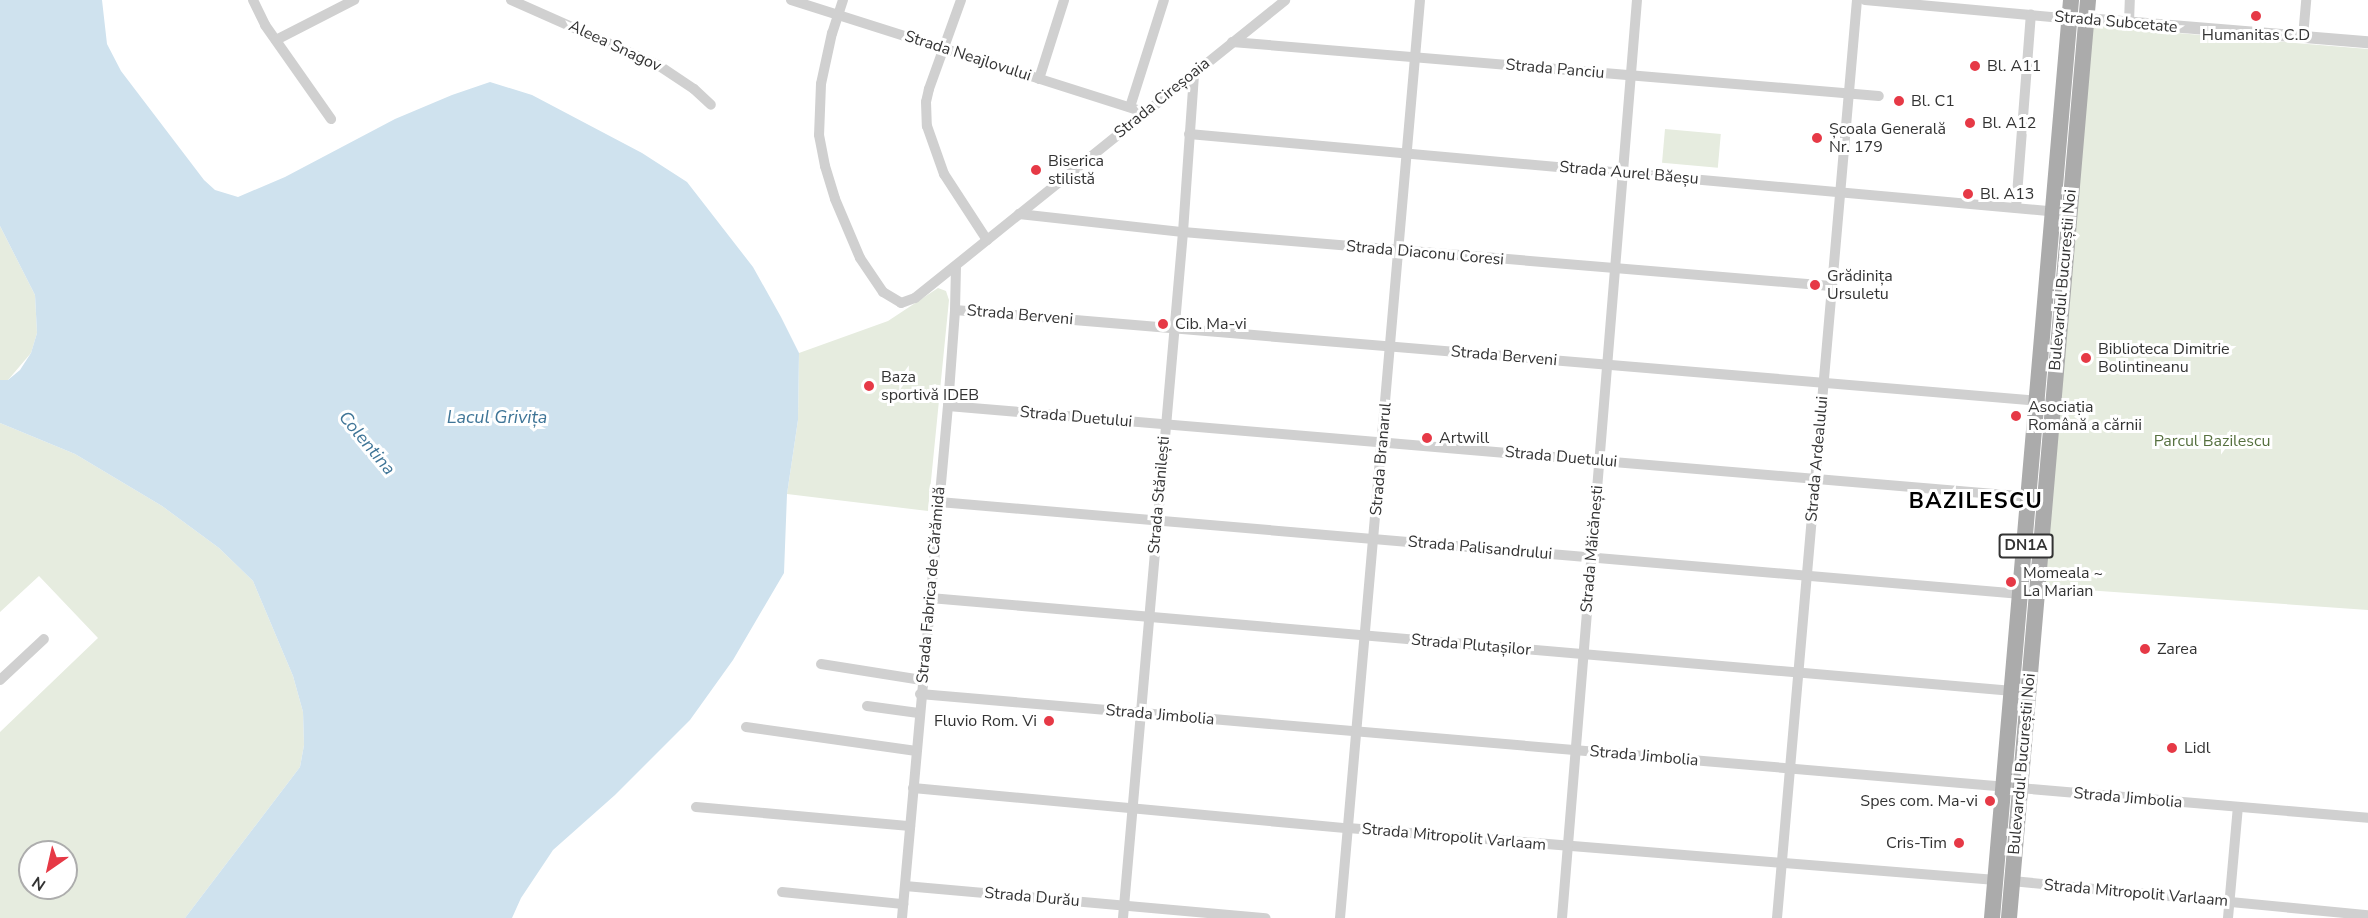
<!DOCTYPE html>
<html>
<head>
<meta charset="utf-8">
<style>
	body { margin:0 }
	#map { position:relative; width:2368px; height:918px; overflow:hidden; background:#fff; font-family:"Nunito Sans",sans-serif }
	div>[style] { position:absolute }
	.green>* { inset:0; background:#e6ecdf; transform-origin:0 0 }
	.water>* { inset:0; background:#cfe2ee }
	.minor>* { height:10px; margin:-5px; padding:0 5px; transform-origin:5px; border-radius:5px; background:#d0d0d0 }
	.tertiary>* { height:12px; margin:-6px; padding:0 6px; transform-origin:6px; border-radius:6px; background:#d0d0d0 }
	.primary>* { height:16px; margin:-8px; padding:0 8px; transform-origin:8px; border-radius:8px; background:#ababab }
	.dots>* { width:16px; height:16px; translate:-50% -50%; box-sizing:border-box; border:3px solid #fff; border-radius:50% }
	span { translate:-50% -50%; white-space:nowrap; text-align:center; line-height:1.15; -webkit-text-stroke:6px #fff; paint-order:stroke }
	.shield-label span { padding:2px 4px; background:#fff; border:2px solid; border-radius:4px; -webkit-text-stroke-width:0 }
	.shield-label { font-size:15px; color:#333; font-weight:700 }
	.street-label { font-size:16px; color:#333 }
	.poi-label { font-size:16px; color:#333 }
	.left { translate:0 -50%; text-align:left }
	.right { translate:-100% -50%; text-align:right }
	.park-label { font-size:16px; color:#56703f }
	.water-label { font-size:18px; color:#3f7597; font-style:italic }
	.district-label { font-size:22px; color:#000; font-weight:700; letter-spacing:1.5px }
	.north { position:absolute; left:18px; top:840px; width:60px; height:60px; box-sizing:border-box; background:#fff; border:2px solid #adadad; border-radius:50%; rotate:214deg; font-size:16px; font-weight:700; line-height:24px; text-align:center; color:#333 }
	.north::after { content:''; display:block; margin:auto; width:21px; height:27px; background:#e63946; clip-path:polygon(50% 0,100% 100%,50% 72%,0 100%) }
</style>
</head>
<body>
<div id="map">
	<div class="green">
		<i style="clip-path:polygon(2093px 26px,2368px 49px,2368px 610px,2043px 587px)"></i>
		<i style="left:1665px;top:129px;width:56px;height:34px;rotate:5deg"></i>
		<i style="clip-path:polygon(0 226px,35px 295px,37px 333px,31px 353px,8px 380px,0 380px)"></i>
		<i style="clip-path:polygon(938px 288px,946px 291px,949px 300px,928px 511px,787px 494px,798px 420px,799px 353px,888px 321px)"></i>
		<i style="clip-path:polygon(evenodd,0 423px,75px 454px,162px 506px,219px 548px,253px 581px,293px 676px,303px 712px,304px 745px,300px 767px,185px 918px,0 918px,0 732px,98px 638px,39px 576px,0 612px,0 423px,30px 852px,66px 852px,66px 888px,30px 888px,30px 852px)"></i>
	</div>
	<div class="water">
		<i style="clip-path:polygon(0 0,102px 0,107px 44px,121px 71px,204px 180px,215px 190px,238px 197px,285px 177px,395px 119px,452px 95px,490px 82px,532px 95px,642px 153px,687px 182px,753px 267px,781px 317px,799px 353px,798px 420px,787px 494px,784px 573px,733px 660px,690px 720px,615px 795px,553px 850px,521px 898px,512px 918px,185px 918px,300px 767px,304px 745px,303px 712px,293px 676px,253px 581px,219px 548px,162px 506px,75px 454px,0 423px,0 380px,8px 380px,20px 370px,31px 353px,37px 333px,35px 295px,0 226px)"></i>
	</div>
	<div class="minor">
		<i style="left:253px;top:0;width:28px;rotate:64deg"></i>
		<i style="left:265px;top:25px;width:115px;rotate:54.9deg"></i>
		<i style="left:511px;top:0;width:161px;rotate:23.9deg"></i>
		<i style="left:658px;top:65px;width:43px;rotate:33.7deg"></i>
		<i style="left:694px;top:89px;width:23px;rotate:43deg"></i>
		<i style="left:791px;top:0;width:371px;rotate:17.6deg"></i>
		<i style="left:843px;top:0;width:35px;rotate:108deg"></i>
		<i style="left:832px;top:33px;width:52px;rotate:102.2deg"></i>
		<i style="left:821px;top:84px;width:51px;rotate:92.2deg"></i>
		<i style="left:819px;top:135px;width:32px;rotate:79deg"></i>
		<i style="left:825px;top:166px;width:34px;rotate:73deg"></i>
		<i style="left:835px;top:199px;width:64px;rotate:67deg"></i>
		<i style="left:860px;top:258px;width:41px;rotate:55.9deg"></i>
		<i style="left:883px;top:292px;width:21px;rotate:31deg"></i>
		<i style="left:901px;top:303px;width:15px;rotate:-20deg"></i>
		<i style="left:915px;top:298px;width:475px;rotate:-38.8deg"></i>
		<i style="left:961px;top:0;width:95px;rotate:109.8deg"></i>
		<i style="left:929px;top:89px;width:13px;rotate:103deg"></i>
		<i style="left:926px;top:102px;width:24px;rotate:88deg"></i>
		<i style="left:927px;top:126px;width:51px;rotate:70.5deg"></i>
		<i style="left:944px;top:174px;width:79px;rotate:56.9deg"></i>
		<i style="left:1865px;top:0;width:209px;rotate:5.2deg"></i>
		<i style="left:2129px;top:23px;width:23px;rotate:-88deg"></i>
		<i style="left:2303px;top:37px;width:37px;rotate:-85deg"></i>
		<i style="left:276px;top:40px;width:88px;rotate:-27.1deg"></i>
		<i style="left:1232px;top:42px;width:649px;rotate:4.77deg"></i>
		<i style="left:1039px;top:79px;width:83px;rotate:-72.4deg"></i>
		<i style="left:1130px;top:107px;width:112px;rotate:-72.4deg"></i>
		<i style="left:1189px;top:134px;width:873px;rotate:5.12deg"></i>
		<i style="left:2016px;top:208px;width:194px;rotate:-85.6deg"></i>
		<i style="left:1019px;top:214px;width:165px;rotate:6.3deg"></i>
		<i style="left:1183px;top:232px;width:650px;rotate:4.76deg"></i>
		<i style="left:955px;top:310px;width:1089px;rotate:4.79deg"></i>
		<i style="left:948px;top:406px;width:1086px;rotate:4.81deg"></i>
		<i style="left:939px;top:502px;width:1086px;rotate:4.86deg"></i>
		<i style="left:930px;top:598px;width:1087px;rotate:4.91deg"></i>
		<i style="left:821px;top:664px;width:102px;rotate:9deg"></i>
		<i style="left:0;top:680px;width:60px;rotate:-43deg"></i>
		<i style="left:920px;top:694px;width:1453px;rotate:4.89deg"></i>
		<i style="left:867px;top:706px;width:52px;rotate:7.7deg"></i>
		<i style="left:746px;top:727px;width:172px;rotate:8deg"></i>
		<i style="left:913px;top:788px;width:437px;rotate:5.3deg"></i>
		<i style="left:1348px;top:828px;width:650px;rotate:4.59deg"></i>
		<i style="left:696px;top:807px;width:215px;rotate:5.1deg"></i>
		<i style="left:2012px;top:881px;width:358px;rotate:5.5deg"></i>
		<i style="left:905px;top:886px;width:362px;rotate:5.1deg"></i>
		<i style="left:782px;top:892px;width:122px;rotate:5.7deg"></i>
		<i style="left:902px;top:918px;width:514px;rotate:-84.87deg"></i>
		<i style="left:948px;top:406px;width:96px;rotate:-85.8deg"></i>
		<i style="left:955px;top:310px;width:44px;rotate:-88.7deg"></i>
		<i style="left:1123px;top:918px;width:689px;rotate:-85deg"></i>
		<i style="left:1183px;top:232px;width:159px;rotate:-86deg"></i>
		<i style="left:1340px;top:918px;width:921px;rotate:-85.02deg"></i>
		<i style="left:1562px;top:918px;width:921px;rotate:-85.33deg"></i>
		<i style="left:1777px;top:918px;width:921px;rotate:-85.02deg"></i>
		<i style="left:2228px;top:918px;width:111px;rotate:-84.9deg"></i>
	</div>
	<div class="tertiary">
		<i style="left:2086px;top:19px;width:283px;rotate:4.7deg"></i>
	</div>
	<div class="primary">
		<i style="left:1992px;top:918px;width:921px;rotate:-85.08deg"></i>
		<i style="left:2009px;top:918px;width:921px;rotate:-85.08deg"></i>
	</div>
	<div class="dots">
		<i style="left:2256px;top:16px;background:#e63946"></i>
		<i style="left:1975px;top:66px;background:#e63946"></i>
		<i style="left:1899px;top:101px;background:#e63946"></i>
		<i style="left:1970px;top:123px;background:#e63946"></i>
		<i style="left:1817px;top:138px;background:#e63946"></i>
		<i style="left:1036px;top:170px;background:#e63946"></i>
		<i style="left:1968px;top:194px;background:#e63946"></i>
		<i style="left:1815px;top:285px;background:#e63946"></i>
		<i style="left:1163px;top:324px;background:#e63946"></i>
		<i style="left:2086px;top:358px;background:#e63946"></i>
		<i style="left:869px;top:386px;background:#e63946"></i>
		<i style="left:2016px;top:416px;background:#e63946"></i>
		<i style="left:1427px;top:438px;background:#e63946"></i>
		<i style="left:2011px;top:582px;background:#e63946"></i>
		<i style="left:2145px;top:649px;background:#e63946"></i>
		<i style="left:1049px;top:721px;background:#e63946"></i>
		<i style="left:2172px;top:748px;background:#e63946"></i>
		<i style="left:1990px;top:801px;background:#e63946"></i>
		<i style="left:1959px;top:843px;background:#e63946"></i>
	</div>
	<div class="shield-label">
		<span style="left:2026px;top:546px">DN1A</span>
	</div>
	<div class="street-label">
		<span style="left:2116px;top:22px;rotate:5deg">Strada Subcetate</span>
		<span style="left:615px;top:46px;rotate:25deg">Aleea Snagov</span>
		<span style="left:968px;top:56px;rotate:18deg">Strada Neajlovului</span>
		<span style="left:1555px;top:69px;rotate:5deg">Strada Panciu</span>
		<span style="left:1162px;top:98px;rotate:-39deg">Strada Cireșoaia</span>
		<span style="left:1629px;top:173px;rotate:5deg">Strada Aurel Băeșu</span>
		<span style="left:1425px;top:253px;rotate:5deg">Strada Diaconu Coresi</span>
		<span style="left:2063px;top:280px;rotate:-85deg">Bulevardul Bucureștii Noi</span>
		<span style="left:1020px;top:315px;rotate:5deg">Strada Berveni</span>
		<span style="left:1504px;top:356px;rotate:5deg">Strada Berveni</span>
		<span style="left:1076px;top:417px;rotate:5deg">Strada Duetului</span>
		<span style="left:1561px;top:457px;rotate:5deg">Strada Duetului</span>
		<span style="left:1381px;top:459px;rotate:-85deg">Strada Branarul</span>
		<span style="left:1817px;top:459px;rotate:-85deg">Strada Ardealului</span>
		<span style="left:1159px;top:495px;rotate:-85deg">Strada Stănilești</span>
		<span style="left:1480px;top:548px;rotate:5deg">Strada Palisandrului</span>
		<span style="left:1592px;top:549px;rotate:-85deg">Strada Măicănești</span>
		<span style="left:931px;top:585px;rotate:-85deg">Strada Fabrica de Cărămidă</span>
		<span style="left:1471px;top:645px;rotate:5deg">Strada Plutașilor</span>
		<span style="left:1160px;top:715px;rotate:5deg">Strada Jimbolia</span>
		<span style="left:1644px;top:756px;rotate:5deg">Strada Jimbolia</span>
		<span style="left:2022px;top:764px;rotate:-85deg">Bulevardul Bucureștii Noi</span>
		<span style="left:2128px;top:798px;rotate:5deg">Strada Jimbolia</span>
		<span style="left:1454px;top:837px;rotate:5deg">Strada Mitropolit Varlaam</span>
		<span style="left:2136px;top:893px;rotate:5deg">Strada Mitropolit Varlaam</span>
		<span style="left:1032px;top:897px;rotate:5deg">Strada Durău</span>
	</div>
	<div class="poi-label">
		<span style="left:2256px;top:35px">Humanitas C.D</span>
		<span class="left" style="left:1987px;top:66px">Bl. A11</span>
		<span class="left" style="left:1911px;top:101px">Bl. C1</span>
		<span class="left" style="left:1982px;top:123px">Bl. A12</span>
		<span class="left" style="left:1829px;top:138px">Școala Generală<br>Nr. 179</span>
		<span class="left" style="left:1048px;top:170px">Biserica<br>stilistă</span>
		<span class="left" style="left:1980px;top:194px">Bl. A13</span>
		<span class="left" style="left:1827px;top:285px">Grădinița<br>Ursuletu</span>
		<span class="left" style="left:1175px;top:324px">Cib. Ma-vi</span>
		<span class="left" style="left:2098px;top:358px">Biblioteca Dimitrie<br>Bolintineanu</span>
		<span class="left" style="left:881px;top:386px">Baza<br>sportivă IDEB</span>
		<span class="left" style="left:2028px;top:416px">Asociația<br>Română a cărnii</span>
		<span class="left" style="left:1439px;top:438px">Artwill</span>
		<span class="left" style="left:2023px;top:582px">Momeala ~<br>La Marian</span>
		<span class="left" style="left:2157px;top:649px">Zarea</span>
		<span class="right" style="left:1037px;top:721px">Fluvio Rom. Vi</span>
		<span class="left" style="left:2184px;top:748px">Lidl</span>
		<span class="right" style="left:1978px;top:801px">Spes com. Ma-vi</span>
		<span class="right" style="left:1947px;top:843px">Cris-Tim</span>
	</div>
	<div class="park-label">
		<span style="left:2212px;top:441px">Parcul Bazilescu</span>
	</div>
	<div class="water-label">
		<span style="left:497px;top:417px">Lacul Grivița</span>
		<span style="left:367px;top:443px;rotate:50deg">Colentina</span>
	</div>
	<div class="district-label">
		<span style="left:1976px;top:502px">BAZILESCU</span>
	</div>
	<div class="north">N</div>
</div>
</body>
</html>
